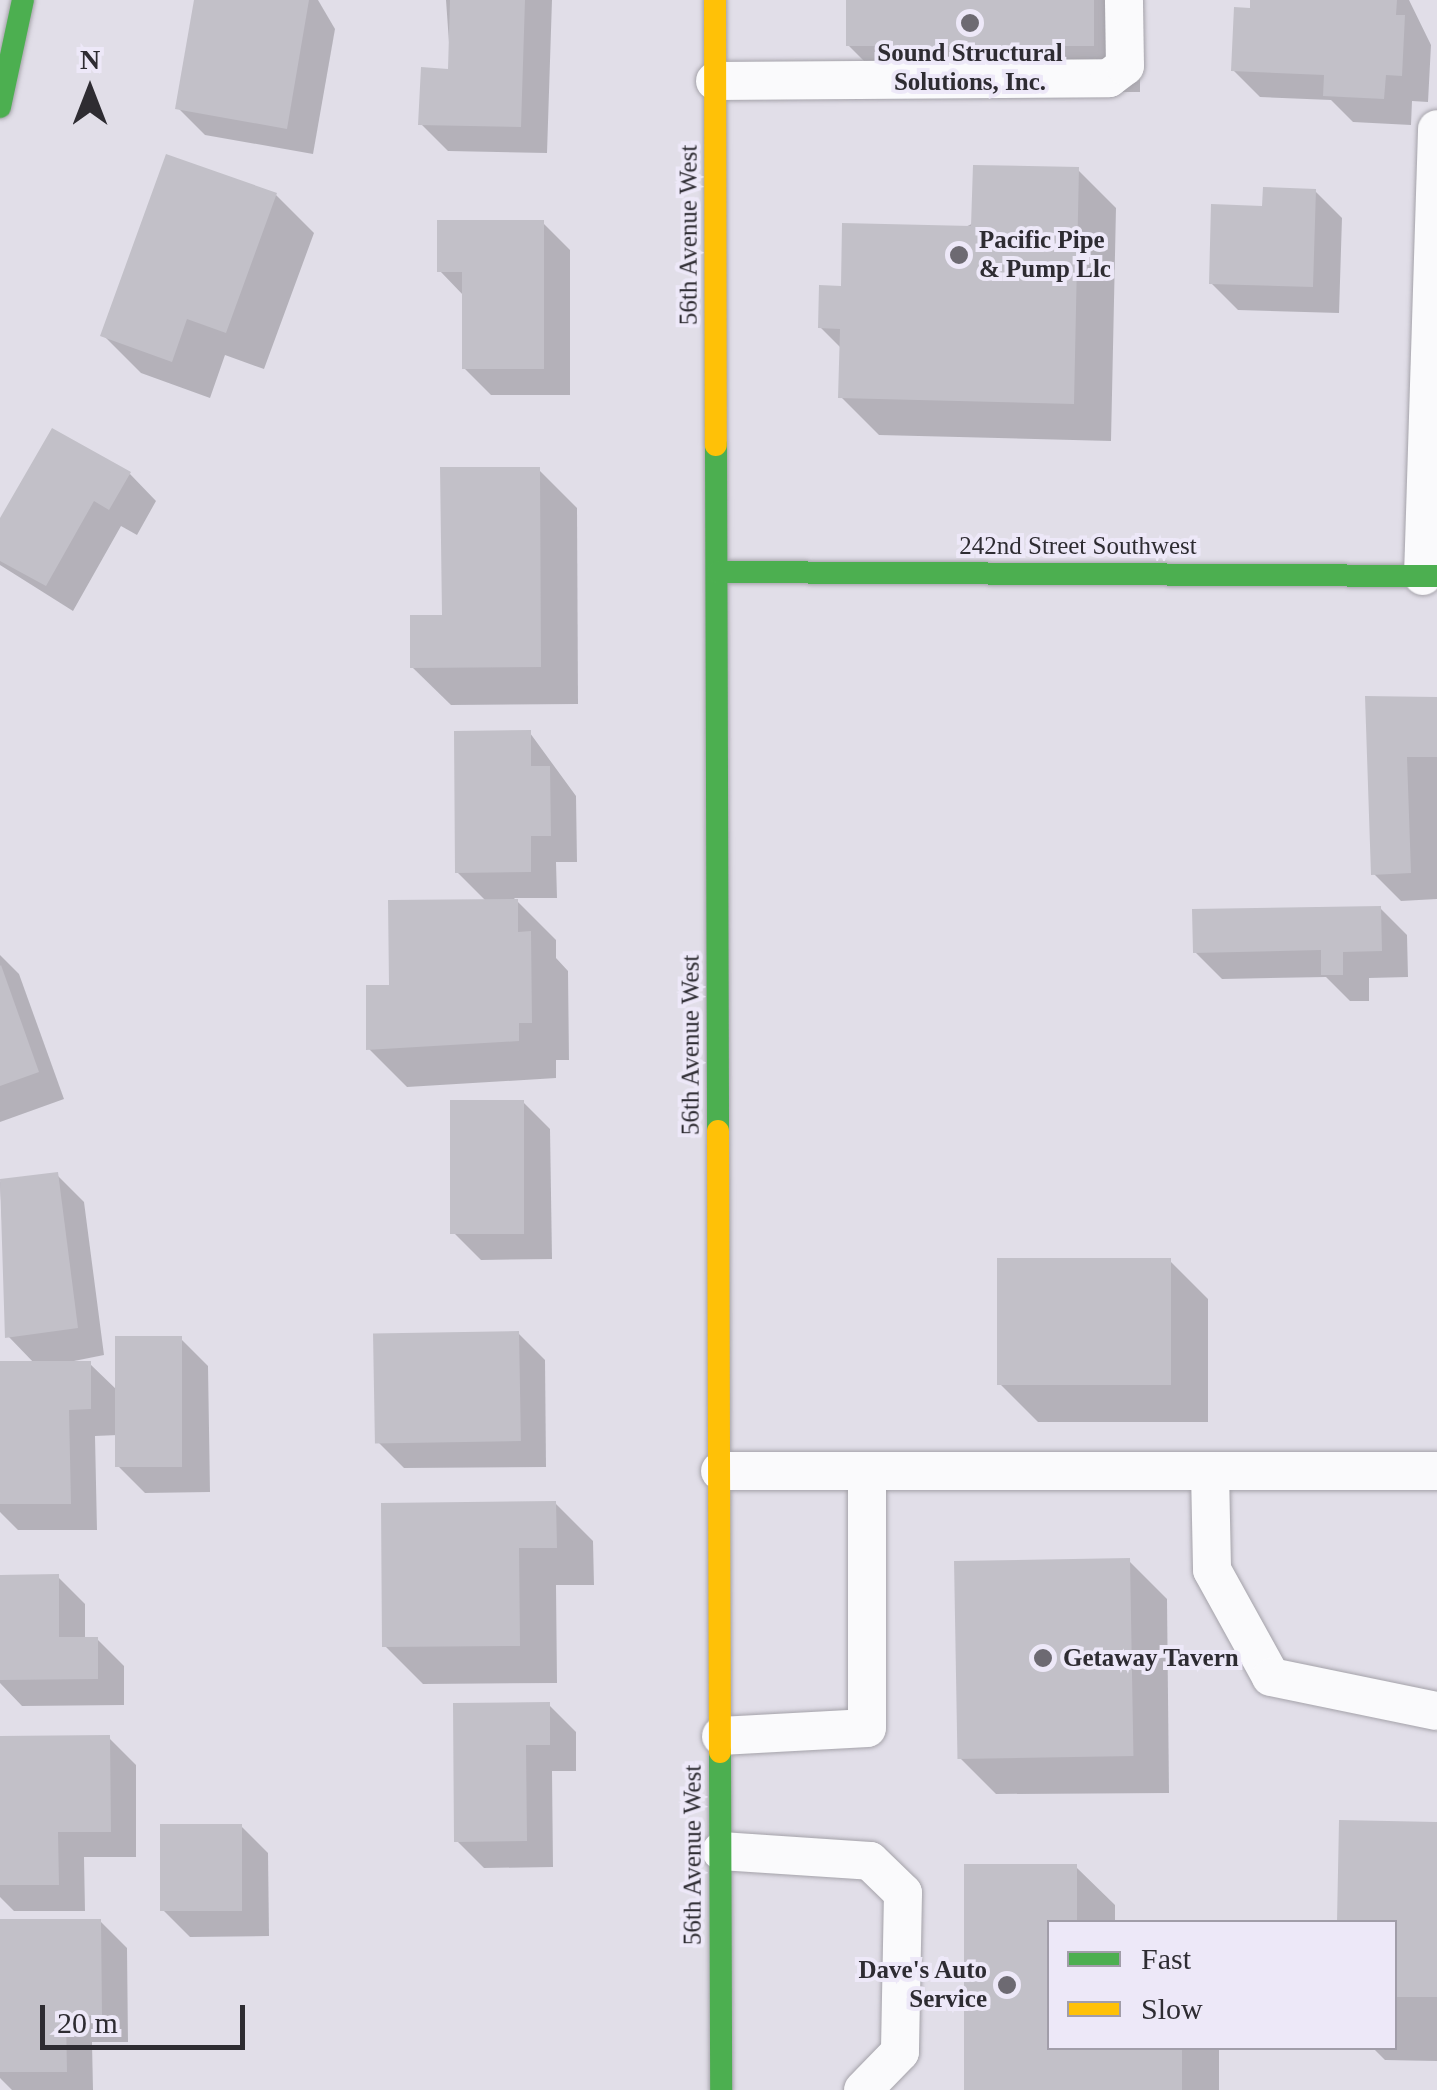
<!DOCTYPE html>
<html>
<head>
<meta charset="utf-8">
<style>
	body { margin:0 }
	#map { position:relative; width:1437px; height:2090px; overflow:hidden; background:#e1dee8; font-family:Georgia,serif }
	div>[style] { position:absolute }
	.shadow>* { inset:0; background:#0003 }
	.building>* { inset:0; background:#c2c0c8; transform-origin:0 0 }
	.roads { filter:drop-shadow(0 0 2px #a4a2a9) drop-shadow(0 0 2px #a4a2a9) }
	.lane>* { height:38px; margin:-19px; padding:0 19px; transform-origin:19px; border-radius:19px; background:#fafafc }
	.fast>* { height:22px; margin:-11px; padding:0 11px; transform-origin:11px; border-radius:11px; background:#4caf50 }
	.slow>* { height:22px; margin:-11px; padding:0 11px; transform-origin:11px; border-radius:11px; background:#ffc107 }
	.dots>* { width:28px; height:28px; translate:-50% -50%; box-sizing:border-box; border:5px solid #ede8f8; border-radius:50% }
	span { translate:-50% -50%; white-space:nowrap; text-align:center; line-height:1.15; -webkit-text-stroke:8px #ede8f8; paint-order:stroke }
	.poi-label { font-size:25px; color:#2e2c32; font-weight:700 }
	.left { translate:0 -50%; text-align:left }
	.right { translate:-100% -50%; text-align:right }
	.street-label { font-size:25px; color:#2e2c32 }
	.legend { position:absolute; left:1047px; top:1920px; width:350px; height:130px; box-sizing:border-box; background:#ede8f8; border:2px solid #a19da9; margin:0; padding:12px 18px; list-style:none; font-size:30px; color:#2e2c32 }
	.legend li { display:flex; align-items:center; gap:20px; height:50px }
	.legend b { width:50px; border:2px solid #a19da9 }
	.north { position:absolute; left:40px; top:40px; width:100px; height:100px; -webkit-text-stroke:8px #ede8f8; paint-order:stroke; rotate:0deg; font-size:28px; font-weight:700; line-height:40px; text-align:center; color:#2e2c32 }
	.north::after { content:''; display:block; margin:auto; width:35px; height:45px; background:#2e2c32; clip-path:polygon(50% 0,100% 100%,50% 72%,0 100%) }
	.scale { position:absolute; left:40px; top:2005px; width:205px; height:45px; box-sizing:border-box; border:5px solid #2e2c32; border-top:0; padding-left:12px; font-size:30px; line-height:35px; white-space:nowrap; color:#2e2c32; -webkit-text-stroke:8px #ede8f8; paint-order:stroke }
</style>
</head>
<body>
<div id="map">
	<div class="shadow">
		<i style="clip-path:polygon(197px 0,318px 0,335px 29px,313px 154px,205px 135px,178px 108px)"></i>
		<i style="clip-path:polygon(446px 0,552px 0,547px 153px,448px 151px,421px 124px,451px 71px)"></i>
		<i style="clip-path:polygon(848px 0,1140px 0,1140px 92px,895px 92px,848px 45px)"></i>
		<i style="clip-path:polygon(1253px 0,1409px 0,1431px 45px,1428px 102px,1412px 101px,1411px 125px,1353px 122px,1331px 100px,1260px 97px,1233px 70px)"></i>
		<i style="clip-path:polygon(1078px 170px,1116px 208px,1111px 441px,879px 435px,841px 397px,842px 349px,820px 327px,843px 289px)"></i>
		<i style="clip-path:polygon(1315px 191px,1342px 218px,1339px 313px,1238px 310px,1211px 283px)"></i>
		<i style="clip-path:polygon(276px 195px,314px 233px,264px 369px,225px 355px,210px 398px,141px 373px,103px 335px)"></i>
		<i style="clip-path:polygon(543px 223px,570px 250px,570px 395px,491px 395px,464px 368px,464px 296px,440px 271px)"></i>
		<i style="clip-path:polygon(539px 470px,577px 508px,578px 704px,451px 705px,412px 667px)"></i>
		<i style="clip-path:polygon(130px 474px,156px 501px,137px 535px,121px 526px,73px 611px,0 565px,0 523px)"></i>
		<i style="clip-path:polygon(1368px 699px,1437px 699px,1437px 899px,1401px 901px,1374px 874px)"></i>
		<i style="clip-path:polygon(530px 733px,576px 796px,577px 862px,556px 862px,557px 898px,514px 898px,556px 940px,556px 958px,568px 971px,569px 1060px,556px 1060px,556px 1078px,407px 1087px,369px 1049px,391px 988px,487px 902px,457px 872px)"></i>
		<i style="clip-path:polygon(1380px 908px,1407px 935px,1408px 977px,1369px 978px,1369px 1001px,1350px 1001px,1326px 977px,1222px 979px,1195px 952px)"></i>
		<i style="clip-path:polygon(0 955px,19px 974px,64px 1099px,0 1122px)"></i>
		<i style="clip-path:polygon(523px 1102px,550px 1129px,552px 1259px,481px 1260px,454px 1233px)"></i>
		<i style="clip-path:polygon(57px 1175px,84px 1202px,104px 1355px,59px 1364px,90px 1364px,118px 1391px,181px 1339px,208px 1366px,210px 1492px,145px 1493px,118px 1466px,118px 1435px,95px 1436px,97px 1530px,18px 1530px,0 1512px,0 1364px,35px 1364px,8px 1336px,0 1182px)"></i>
		<i style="clip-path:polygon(1170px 1261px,1208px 1299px,1208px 1422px,1038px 1422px,1000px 1384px)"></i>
		<i style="clip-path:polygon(518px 1333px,545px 1360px,546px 1467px,404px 1468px,377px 1441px)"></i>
		<i style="clip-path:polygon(555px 1503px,593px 1541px,594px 1585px,556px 1585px,557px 1683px,423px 1684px,385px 1646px)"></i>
		<i style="clip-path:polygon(1129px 1561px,1167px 1599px,1169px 1793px,996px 1794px,958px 1756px)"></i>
		<i style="clip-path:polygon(58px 1577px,85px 1604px,85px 1639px,97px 1639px,124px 1666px,124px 1705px,22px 1706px,0 1683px,0 1578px)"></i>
		<i style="clip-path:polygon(549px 1705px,576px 1732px,576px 1771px,552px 1771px,553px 1867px,484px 1868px,457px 1841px)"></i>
		<i style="clip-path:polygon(109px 1738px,136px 1765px,136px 1857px,84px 1857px,85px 1911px,14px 1911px,0 1897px,0 1739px)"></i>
		<i style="clip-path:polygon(1341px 1823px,1437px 1825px,1437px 2061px,1385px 2060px,1373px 2048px,1394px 2048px,1394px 1922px,1339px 1922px)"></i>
		<i style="clip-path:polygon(241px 1826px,268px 1853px,269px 1936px,190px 1937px,163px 1910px)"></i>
		<i style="clip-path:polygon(1076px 1867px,1115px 1905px,1115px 1922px,1050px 1922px,1050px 2048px,1219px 2048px,1219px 2090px,967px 2090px)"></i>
		<i style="clip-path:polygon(0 1921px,100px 1921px,127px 1948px,128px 2042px,92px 2042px,93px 2090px,12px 2090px,0 2078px)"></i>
	</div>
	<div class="building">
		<i style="clip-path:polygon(194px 0,309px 0,287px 129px,175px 109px)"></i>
		<i style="clip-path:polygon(450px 0,525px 0,521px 127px,418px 125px,421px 67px,448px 69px)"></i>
		<i style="left:846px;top:0;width:248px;height:46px"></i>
		<i style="clip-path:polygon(1250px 0,1397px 0,1396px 15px,1405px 15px,1402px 76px,1386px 75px,1384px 99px,1323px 96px,1324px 75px,1231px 71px,1234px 7px,1250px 8px)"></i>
		<i style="clip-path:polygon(166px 154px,277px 193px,226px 333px,187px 319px,172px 362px,100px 336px)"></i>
		<i style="clip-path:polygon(973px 165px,1079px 167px,1074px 404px,838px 398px,840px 329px,818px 328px,819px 285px,841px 286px,842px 223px,971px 226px)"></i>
		<i style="clip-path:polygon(1263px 187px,1316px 189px,1313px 287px,1209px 284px,1211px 204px,1262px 206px)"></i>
		<i style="clip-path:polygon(437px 220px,544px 220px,544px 369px,462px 369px,462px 272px,437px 272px)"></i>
		<i style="clip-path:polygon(52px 428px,131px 472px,109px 510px,94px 501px,46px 586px,0 561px,0 518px)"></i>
		<i style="clip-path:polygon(440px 467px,540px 467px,541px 667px,410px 668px,410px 615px,442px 615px)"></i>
		<i style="clip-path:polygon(1365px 696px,1437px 697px,1437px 757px,1407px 757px,1411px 873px,1371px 875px)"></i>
		<i style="clip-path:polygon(531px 730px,531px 766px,550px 766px,551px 836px,531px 836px,531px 872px,455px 873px,454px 731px)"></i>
		<i style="clip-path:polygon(518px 899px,518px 932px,531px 931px,532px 1023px,519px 1023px,519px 1041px,366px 1050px,366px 985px,389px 985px,388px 900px)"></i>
		<i style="clip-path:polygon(1381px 906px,1382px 951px,1343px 952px,1343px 975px,1321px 975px,1321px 950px,1193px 953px,1192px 909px)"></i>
		<i style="clip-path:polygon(1px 965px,39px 1072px,0 1086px,0 966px)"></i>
		<i style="left:450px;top:1100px;width:74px;height:134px"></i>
		<i style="clip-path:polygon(58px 1172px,78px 1328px,5px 1338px,0 1179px)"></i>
		<i style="left:997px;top:1258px;width:174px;height:127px"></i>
		<i style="left:519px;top:1331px;width:110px;height:146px;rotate:89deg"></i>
		<i style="left:115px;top:1336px;width:67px;height:131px"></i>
		<i style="clip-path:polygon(0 1361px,91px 1361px,91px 1409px,69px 1410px,71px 1504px,0 1504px)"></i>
		<i style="clip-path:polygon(556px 1501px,557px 1548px,519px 1548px,520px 1646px,382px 1647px,381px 1503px)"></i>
		<i style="left:1130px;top:1558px;width:198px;height:176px;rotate:89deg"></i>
		<i style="clip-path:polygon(59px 1574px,59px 1637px,98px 1637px,98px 1679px,0 1680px,0 1575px)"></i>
		<i style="clip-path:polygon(550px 1702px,550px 1745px,526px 1745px,527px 1841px,454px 1842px,453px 1703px)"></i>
		<i style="clip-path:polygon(110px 1735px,111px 1832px,58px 1832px,59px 1885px,0 1885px,0 1736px)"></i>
		<i style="clip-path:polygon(1339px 1820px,1437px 1822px,1437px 1997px,1394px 1997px,1394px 1922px,1337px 1922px)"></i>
		<i style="left:160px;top:1824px;width:82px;height:87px"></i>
		<i style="clip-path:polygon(964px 1864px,1077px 1864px,1077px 1922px,1050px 1922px,1050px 2048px,1182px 2048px,1182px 2090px,964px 2090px)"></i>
		<i style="clip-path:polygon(0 1919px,101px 1919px,102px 2016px,66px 2016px,67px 2072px,0 2072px)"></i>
	</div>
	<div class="roads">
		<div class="lane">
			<i style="left:715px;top:81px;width:394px;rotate:-0.4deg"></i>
			<i style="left:1109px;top:78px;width:20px;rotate:-37deg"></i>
			<i style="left:1125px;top:66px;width:66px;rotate:-90.9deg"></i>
			<i style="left:1423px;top:576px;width:447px;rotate:-88.2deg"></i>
			<i style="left:720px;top:1471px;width:717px"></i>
			<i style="left:1210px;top:1472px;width:98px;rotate:88.8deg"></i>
			<i style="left:1212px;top:1570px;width:122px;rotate:61.1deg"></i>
			<i style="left:1271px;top:1677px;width:169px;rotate:11.6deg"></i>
			<i style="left:721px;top:1736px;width:146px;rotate:-3.1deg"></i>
			<i style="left:867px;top:1728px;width:257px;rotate:-90deg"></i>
			<i style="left:721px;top:1851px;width:149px;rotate:3.8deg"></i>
			<i style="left:870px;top:1861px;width:46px;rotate:44.1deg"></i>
			<i style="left:903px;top:1893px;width:159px;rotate:91.1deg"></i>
			<i style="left:900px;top:2052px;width:53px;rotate:134.2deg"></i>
		</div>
		<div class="fast">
			<i style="left:0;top:107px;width:109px;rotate:-77.9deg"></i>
			<i style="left:716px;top:445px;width:686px;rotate:89.83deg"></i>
			<i style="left:718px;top:572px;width:719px;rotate:0.32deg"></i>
			<i style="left:720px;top:1752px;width:338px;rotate:89.8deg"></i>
		</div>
		<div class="slow">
			<i style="left:715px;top:0;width:445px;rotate:89.9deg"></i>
			<i style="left:718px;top:1131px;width:621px;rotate:89.82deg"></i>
		</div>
	</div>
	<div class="dots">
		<i style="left:970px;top:23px;background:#6d6a72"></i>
		<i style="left:959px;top:255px;background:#6d6a72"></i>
		<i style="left:1043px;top:1658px;background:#6d6a72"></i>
		<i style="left:1007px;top:1985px;background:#6d6a72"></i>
	</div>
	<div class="poi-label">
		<span style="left:970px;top:68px">Sound Structural<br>Solutions, Inc.</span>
		<span class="left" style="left:979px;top:255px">Pacific Pipe<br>&amp; Pump Llc</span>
		<span class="left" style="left:1063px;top:1658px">Getaway Tavern</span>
		<span class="right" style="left:987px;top:1985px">Dave's Auto<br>Service</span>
	</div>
	<div class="street-label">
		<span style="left:689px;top:235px;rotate:-90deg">56th Avenue West</span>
		<span style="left:1078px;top:546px">242nd Street Southwest</span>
		<span style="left:691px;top:1045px;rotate:-90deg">56th Avenue West</span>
		<span style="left:693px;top:1855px;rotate:-90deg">56th Avenue West</span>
	</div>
	<ul class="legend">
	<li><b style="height:12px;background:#4caf50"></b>Fast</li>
	<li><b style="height:12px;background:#ffc107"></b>Slow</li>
	</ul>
	<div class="north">N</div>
	<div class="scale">20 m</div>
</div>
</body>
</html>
